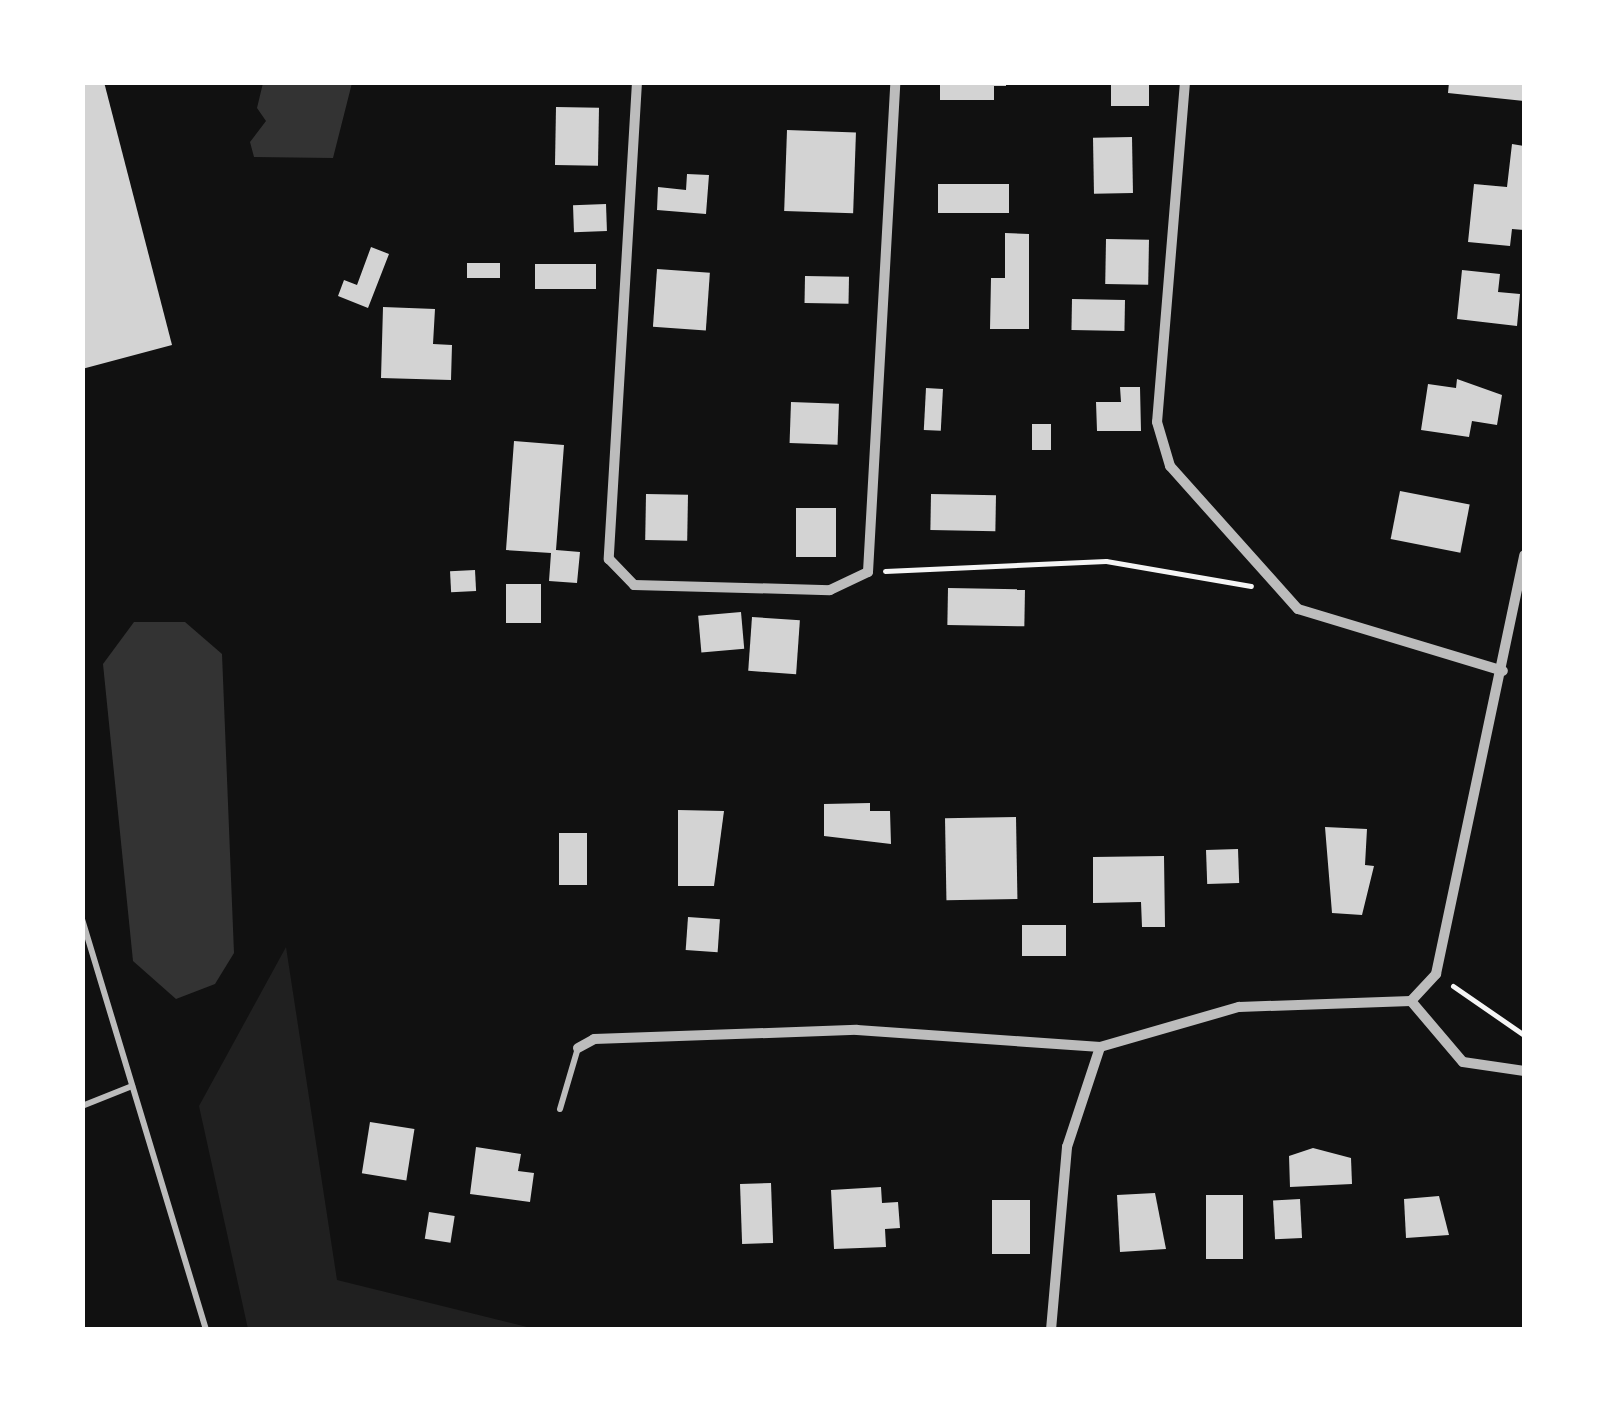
<!DOCTYPE html>
<html>
<head>
<meta charset="utf-8">
<style>
	body { margin:0 }
	#map { position:relative; width:1607px; height:1412px; overflow:hidden; background:#111; font-family:Mulish,sans-serif }
	div>[style] { position:absolute }
	.green>* { inset:0; background:#202020 }
	.water>* { inset:0; background:#333 }
	.building>* { inset:0; background:#d3d3d3; transform-origin:0 0 }
	.path>* { height:5px; margin:-2.5px; padding:0 2.5px; transform-origin:2.5px; border-radius:2.5px; background:#f5f5f5 }
	.service>* { height:6px; margin:-3px; padding:0 3px; transform-origin:3px; border-radius:3px; background:#bcbcbc }
	.minor>* { height:10px; margin:-5px; padding:0 5px; transform-origin:5px; border-radius:5px; background:#bcbcbc }
	span { translate:-50% -50%; white-space:nowrap; text-align:center; line-height:1.15; -webkit-text-stroke:8px #fff; paint-order:stroke }
	.frame { position:absolute; inset:0; border:85px solid #fff; pointer-events:none }
</style>
</head>
<body>
<div id="map">
	<div class="green">
		<i style="clip-path:polygon(286px 947px,337px 1280px,535px 1329px,248px 1329px,199px 1106px)"></i>
	</div>
	<div class="water">
		<i style="clip-path:polygon(263px 83px,352px 83px,333px 158px,254px 157px,250px 142px,266px 121px,257px 108px)"></i>
		<i style="clip-path:polygon(134px 622px,185px 622px,222px 654px,234px 953px,215px 984px,176px 999px,133px 961px,103px 664px)"></i>
	</div>
	<div class="building">
		<i style="clip-path:polygon(82px 82px,104px 82px,172px 345px,82px 369px)"></i>
		<i style="clip-path:polygon(940px 82px,1006px 82px,1006px 86px,994px 86px,994px 100px,940px 100px)"></i>
		<i style="left:1149px;top:82px;width:24px;height:38px;rotate:90deg"></i>
		<i style="clip-path:polygon(1449px 82px,1524px 82px,1524px 101px,1448px 93px)"></i>
		<i style="left:556px;top:107px;width:43px;height:58px;rotate:1deg"></i>
		<i style="left:787px;top:130px;width:69px;height:81px;rotate:2deg"></i>
		<i style="left:1132px;top:137px;width:56px;height:39px;rotate:89deg"></i>
		<i style="clip-path:polygon(1512px 144px,1524px 146px,1524px 230px,1512px 229px,1510px 246px,1468px 242px,1474px 184px,1507px 187px)"></i>
		<i style="clip-path:polygon(687px 174px,709px 175px,706px 214px,657px 210px,658px 187px,686px 190px)"></i>
		<i style="left:1009px;top:184px;width:29px;height:71px;rotate:90deg"></i>
		<i style="left:606px;top:204px;width:27px;height:33px;rotate:88deg"></i>
		<i style="clip-path:polygon(1005px 233px,1029px 234px,1029px 329px,990px 329px,991px 278px,1005px 278px)"></i>
		<i style="left:1106px;top:239px;width:43px;height:45px;rotate:1deg"></i>
		<i style="clip-path:polygon(371px 247px,389px 254px,368px 308px,338px 296px,344px 280px,357px 285px)"></i>
		<i style="left:500px;top:263px;width:15px;height:33px;rotate:90deg"></i>
		<i style="left:596px;top:264px;width:25px;height:61px;rotate:90deg"></i>
		<i style="left:657px;top:269px;width:53px;height:58px;rotate:4deg"></i>
		<i style="clip-path:polygon(1462px 270px,1500px 274px,1498px 292px,1520px 294px,1517px 326px,1457px 319px)"></i>
		<i style="left:805px;top:276px;width:44px;height:27px;rotate:1deg"></i>
		<i style="left:1072px;top:299px;width:53px;height:31px;rotate:1deg"></i>
		<i style="clip-path:polygon(383px 307px,435px 309px,433px 344px,452px 345px,451px 380px,381px 378px)"></i>
		<i style="clip-path:polygon(1457px 379px,1502px 395px,1497px 425px,1472px 421px,1469px 437px,1421px 430px,1428px 384px,1456px 388px)"></i>
		<i style="clip-path:polygon(1120px 387px,1140px 387px,1141px 431px,1097px 431px,1096px 402px,1121px 402px)"></i>
		<i style="left:926px;top:388px;width:17px;height:42px;rotate:3deg"></i>
		<i style="left:791px;top:402px;width:48px;height:41px;rotate:2deg"></i>
		<i style="left:1032px;top:424px;width:19px;height:26px"></i>
		<i style="clip-path:polygon(514px 441px,564px 445px,556px 550px,580px 552px,577px 583px,549px 581px,551px 553px,506px 550px)"></i>
		<i style="left:1400px;top:491px;width:71px;height:49px;rotate:11deg"></i>
		<i style="left:646px;top:494px;width:42px;height:46px;rotate:1deg"></i>
		<i style="left:931px;top:494px;width:65px;height:36px;rotate:1deg"></i>
		<i style="left:796px;top:508px;width:40px;height:49px"></i>
		<i style="left:475px;top:570px;width:21px;height:25px;rotate:87deg"></i>
		<i style="left:506px;top:584px;width:35px;height:39px"></i>
		<i style="left:948px;top:588px;width:77px;height:37px;rotate:1deg"></i>
		<i style="left:741px;top:612px;width:37px;height:43px;rotate:85deg"></i>
		<i style="left:752px;top:617px;width:48px;height:54px;rotate:4deg"></i>
		<i style="clip-path:polygon(870px 803px,870px 811px,890px 811px,891px 844px,824px 836px,824px 804px)"></i>
		<i style="clip-path:polygon(678px 810px,724px 811px,714px 886px,678px 886px)"></i>
		<i style="left:1016px;top:817px;width:82px;height:71px;rotate:89deg"></i>
		<i style="clip-path:polygon(1325px 827px,1367px 829px,1365px 865px,1374px 866px,1362px 915px,1332px 913px)"></i>
		<i style="left:559px;top:833px;width:28px;height:52px"></i>
		<i style="left:1238px;top:849px;width:34px;height:32px;rotate:88deg"></i>
		<i style="clip-path:polygon(1164px 856px,1165px 927px,1142px 927px,1141px 902px,1093px 903px,1093px 857px)"></i>
		<i style="left:688px;top:917px;width:32px;height:33px;rotate:4deg"></i>
		<i style="left:1022px;top:925px;width:44px;height:31px"></i>
		<i style="left:370px;top:1122px;width:45px;height:52px;rotate:9deg"></i>
		<i style="clip-path:polygon(476px 1147px,521px 1154px,518px 1171px,534px 1173px,530px 1202px,470px 1194px)"></i>
		<i style="clip-path:polygon(1313px 1148px,1351px 1158px,1352px 1184px,1290px 1187px,1289px 1156px)"></i>
		<i style="left:771px;top:1183px;width:60px;height:31px;rotate:88deg"></i>
		<i style="clip-path:polygon(881px 1187px,882px 1203px,898px 1202px,900px 1228px,885px 1229px,886px 1247px,834px 1249px,831px 1190px)"></i>
		<i style="clip-path:polygon(1155px 1193px,1166px 1249px,1120px 1252px,1117px 1195px)"></i>
		<i style="left:1243px;top:1195px;width:64px;height:37px;rotate:90deg"></i>
		<i style="clip-path:polygon(1439px 1196px,1449px 1235px,1406px 1238px,1404px 1199px)"></i>
		<i style="left:1300px;top:1199px;width:39px;height:27px;rotate:87deg"></i>
		<i style="left:992px;top:1200px;width:38px;height:54px"></i>
		<i style="left:429px;top:1212px;width:26px;height:27px;rotate:9deg"></i>
	</div>
	<div class="path">
		<i style="left:885px;top:571px;width:221px;rotate:-2.6deg"></i>
		<i style="left:1106px;top:561px;width:147px;rotate:9.8deg"></i>
		<i style="left:1453px;top:986px;width:86px;rotate:34.6deg"></i>
	</div>
	<div class="service">
		<i style="left:82px;top:919px;width:429px;rotate:73.2deg"></i>
		<i style="left:82px;top:1106px;width:54px;rotate:-21.8deg"></i>
		<i style="left:560px;top:1109px;width:64px;rotate:-73.6deg"></i>
	</div>
	<div class="minor">
		<i style="left:637px;top:82px;width:478px;rotate:93.4deg"></i>
		<i style="left:609px;top:559px;width:36px;rotate:46deg"></i>
		<i style="left:634px;top:585px;width:196px;rotate:1.5deg"></i>
		<i style="left:830px;top:590px;width:42px;rotate:-25.3deg"></i>
		<i style="left:868px;top:572px;width:491px;rotate:-86.8deg"></i>
		<i style="left:1185px;top:82px;width:341px;rotate:94.7deg"></i>
		<i style="left:1157px;top:422px;width:46px;rotate:73.5deg"></i>
		<i style="left:1170px;top:466px;width:192px;rotate:48.2deg"></i>
		<i style="left:1298px;top:609px;width:214px;rotate:16.8deg"></i>
		<i style="left:1411px;top:1001px;width:37px;rotate:-47deg"></i>
		<i style="left:1436px;top:974px;width:428px;rotate:-78.1deg"></i>
		<i style="left:578px;top:1048px;width:18px;rotate:-29deg"></i>
		<i style="left:594px;top:1039px;width:263px;rotate:-2deg"></i>
		<i style="left:857px;top:1030px;width:244px;rotate:4deg"></i>
		<i style="left:1100px;top:1047px;width:145px;rotate:-16.1deg"></i>
		<i style="left:1239px;top:1007px;width:172px;rotate:-2deg"></i>
		<i style="left:1411px;top:1001px;width:80px;rotate:49.6deg"></i>
		<i style="left:1463px;top:1062px;width:62px;rotate:8.4deg"></i>
		<i style="left:1051px;top:1330px;width:184px;rotate:-85deg"></i>
		<i style="left:1067px;top:1147px;width:105px;rotate:-71.7deg"></i>
	</div>
	<div class="frame"></div>
</div>
</body>
</html>
